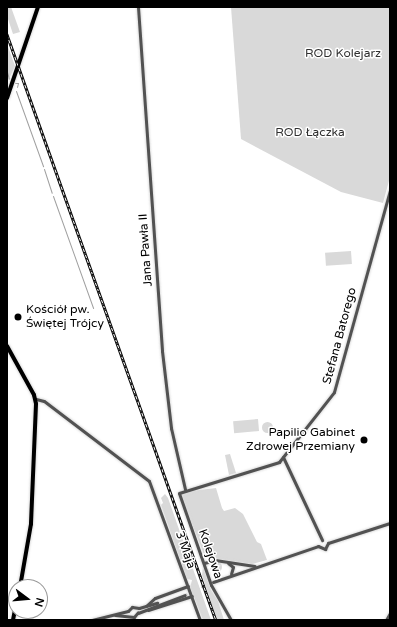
<!DOCTYPE html>
<html>
<head>
<meta charset="utf-8">
<style>
	body { margin:0 }
	#map { position:relative; width:397px; height:627px; overflow:hidden; background:#fff; font-family:"Varela Round",sans-serif }
	div>[style] { position:absolute }
	.green>* { inset:0; background:#d9d9d9; transform-origin:0 0 }
	.round { border-radius:50% }
	.stream>* { height:1px; margin:-0.5px; padding:0 0.5px; transform-origin:0.5px; border-radius:0.5px; background:#a0a0a0 }
	.minor-tunnel>* { height:3px; margin-top:-1.5px; transform-origin:0; background:repeating-linear-gradient(90deg,#d9d9d9 0 3px,transparent 0 4.5px) }
	.roads { filter:drop-shadow(0 0 1px #dbdbdb) drop-shadow(0 0 1px #dbdbdb) }
	.minor>* { height:3px; margin:-1.5px; padding:0 1.5px; transform-origin:1.5px; border-radius:1.5px; background:#525252 }
	.major>* { height:4px; margin:-2px; padding:0 2px; transform-origin:2px; border-radius:2px; background:#000 }
	.rail>* { height:2.5px; margin-top:-1.25px; transform-origin:0; background:repeating-linear-gradient(90deg,#fff 0 3px,#000 0 6px); box-sizing:border-box; border-block:1px solid #000 }
	.dots>* { width:11px; height:11px; translate:-50% -50%; box-sizing:border-box; border:2px solid #fff; border-radius:50% }
	span { translate:-50% -50%; white-space:nowrap; text-align:center; line-height:1.15; -webkit-text-stroke:3px #fff; paint-order:stroke }
	.park-label { font-size:12px; color:#303030 }
	.street-label { font-size:12px; color:#000 }
	.poi-label { font-size:12px; color:#000 }
	.left { translate:0 -50%; text-align:left }
	.right { translate:-100% -50%; text-align:right }
	.frame { position:absolute; inset:0; border:8px solid #000; pointer-events:none }
	.north { position:absolute; left:8px; top:579px; width:40px; height:40px; box-sizing:border-box; background:#fff; border:1px solid #999; border-radius:50%; rotate:106deg; font-size:11px; font-weight:700; line-height:16px; text-align:center; color:#000 }
	.north::after { content:''; display:block; margin:auto; width:14px; height:18px; background:#000; clip-path:polygon(50% 0,100% 100%,50% 72%,0 100%) }
</style>
</head>
<body>
<div id="map">
	<div class="green">
		<i style="clip-path:polygon(7px 7px,11px 7px,20px 32px,13px 34px,7px 16px)"></i>
		<i style="clip-path:polygon(231px 7px,390px 7px,390px 177px,383px 203px,341px 192px,241px 139px)"></i>
		<i style="clip-path:polygon(7px 44px,15px 66px,8px 81px,7px 79px)"></i>
		<i style="left:351px;top:251px;width:13px;height:26px;rotate:86deg"></i>
		<i style="left:258px;top:419px;width:12px;height:25px;rotate:85deg"></i>
		<i class="round" style="left:261.5px;top:421.5px;width:11px;height:11px"></i>
		<i style="clip-path:polygon(230px 454px,236px 473px,229px 475px,225px 455px)"></i>
		<i style="clip-path:polygon(216px 488px,222px 508px,224px 511px,235px 508px,243px 514px,257px 542px,261px 544px,267px 560px,252px 564px,205px 557px,181px 496px,182px 493px,191px 491px)"></i>
		<i style="clip-path:polygon(165px 494px,168px 498px,211px 620px,203px 620px,194px 597px,190px 588px,192px 580px,187px 579px,161px 505px,163px 503px,161px 498px)"></i>
		<i class="round" style="left:210px;top:561px;width:12px;height:12px"></i>
		<i style="clip-path:polygon(203px 567px,211px 590px,218px 601px,224px 620px,217px 620px,202px 575px)"></i>
	</div>
	<div class="stream">
		<i style="left:7px;top:72px;width:7px;rotate:74deg"></i>
		<i style="left:15px;top:83px;width:3px"></i>
		<i style="left:18px;top:83px;width:4px;rotate:104deg"></i>
		<i style="left:16px;top:91px;width:80px;rotate:70.2deg"></i>
		<i style="left:44px;top:169px;width:25px;rotate:72deg"></i>
		<i style="left:53px;top:196px;width:119px;rotate:70.3deg"></i>
	</div>
	<div class="minor-tunnel">
		<i style="left:185px;top:595px;width:29px;rotate:-27deg"></i>
	</div>
	<div class="roads">
		<div class="minor">
			<i style="left:138px;top:7px;width:345px;rotate:86deg"></i>
			<i style="left:162px;top:351px;width:78px;rotate:83.3deg"></i>
			<i style="left:171px;top:428px;width:63px;rotate:77.1deg"></i>
			<i style="left:36px;top:399px;width:8px;rotate:14deg"></i>
			<i style="left:44px;top:401px;width:132px;rotate:37.3deg"></i>
			<i style="left:149px;top:481px;width:148px;rotate:69.9deg"></i>
			<i style="left:283px;top:457px;width:92px;rotate:64.8deg"></i>
			<i style="left:328px;top:543px;width:65px;rotate:-17.9deg"></i>
			<i style="left:318px;top:546px;width:8px;rotate:23deg"></i>
			<i style="left:325px;top:549px;width:7px;rotate:-63deg"></i>
			<i style="left:204px;top:563px;width:11px;rotate:-15deg"></i>
			<i style="left:215px;top:560px;width:40px;rotate:8.5deg"></i>
			<i style="left:228px;top:563px;width:6px;rotate:39deg"></i>
			<i style="left:233px;top:567px;width:7px;rotate:106deg"></i>
			<i style="left:213px;top:582px;width:111px;rotate:-18.9deg"></i>
			<i style="left:146px;top:606px;width:12px;rotate:-42deg"></i>
			<i style="left:155px;top:598px;width:35px;rotate:-20deg"></i>
			<i style="left:148px;top:610px;width:46px;rotate:-17.7deg"></i>
			<i style="left:128px;top:611px;width:6px;rotate:-45deg"></i>
			<i style="left:132px;top:607px;width:7px;rotate:8deg"></i>
			<i style="left:139px;top:608px;width:19px;rotate:-16deg"></i>
			<i style="left:138px;top:613px;width:50px;rotate:-21deg"></i>
			<i style="left:115px;top:615px;width:19px;rotate:6deg"></i>
			<i style="left:134px;top:617px;width:6px;rotate:-51deg"></i>
			<i style="left:92px;top:620px;width:37px;rotate:-14deg"></i>
			<i style="left:231px;top:620px;width:40px;rotate:-119.7deg"></i>
			<i style="left:211px;top:585px;width:97px;rotate:-109.2deg"></i>
			<i style="left:179px;top:493px;width:105px;rotate:-17.2deg"></i>
			<i style="left:279px;top:462px;width:89px;rotate:-51.8deg"></i>
			<i style="left:334px;top:392px;width:210px;rotate:-74.5deg"></i>
			<i style="left:386px;top:620px;width:8px;rotate:-60deg"></i>
		</div>
		<div class="major">
			<i style="left:7px;top:98px;width:96px;rotate:-71.2deg"></i>
			<i style="left:7px;top:346px;width:56px;rotate:61.1deg"></i>
			<i style="left:34px;top:395px;width:9px;rotate:77deg"></i>
			<i style="left:36px;top:404px;width:120px;rotate:92.4deg"></i>
			<i style="left:31px;top:524px;width:64px;rotate:99.9deg"></i>
			<i style="left:13px;top:620px;width:15px;rotate:-79deg"></i>
		</div>
	</div>
	<div class="rail">
		<i style="left:7px;top:34px;width:622px;rotate:70.37deg"></i>
	</div>
	<div class="dots">
		<i style="left:18px;top:317px;background:#000"></i>
		<i style="left:364px;top:440px;background:#000"></i>
	</div>
	<div class="park-label">
		<span style="left:343px;top:54px">ROD Kolejarz</span>
		<span style="left:310px;top:133px">ROD Łączka</span>
	</div>
	<div class="street-label">
		<span style="left:146px;top:250px;rotate:-94deg">Jana Pawła II</span>
		<span style="left:340px;top:336px;rotate:-75deg">Stefana Batorego</span>
		<span style="left:185px;top:550px;rotate:71deg">3 Maja</span>
		<span style="left:210px;top:554px;rotate:71deg">Kolejowa</span>
	</div>
	<div class="poi-label">
		<span class="left" style="left:26px;top:317px">Kościół pw.<br>Świętej Trójcy</span>
		<span class="right" style="left:355px;top:440px">Papilio Gabinet<br>Zdrowej Przemiany</span>
	</div>
	<div class="frame"></div>
	<div class="north">N</div>
</div>
</body>
</html>
